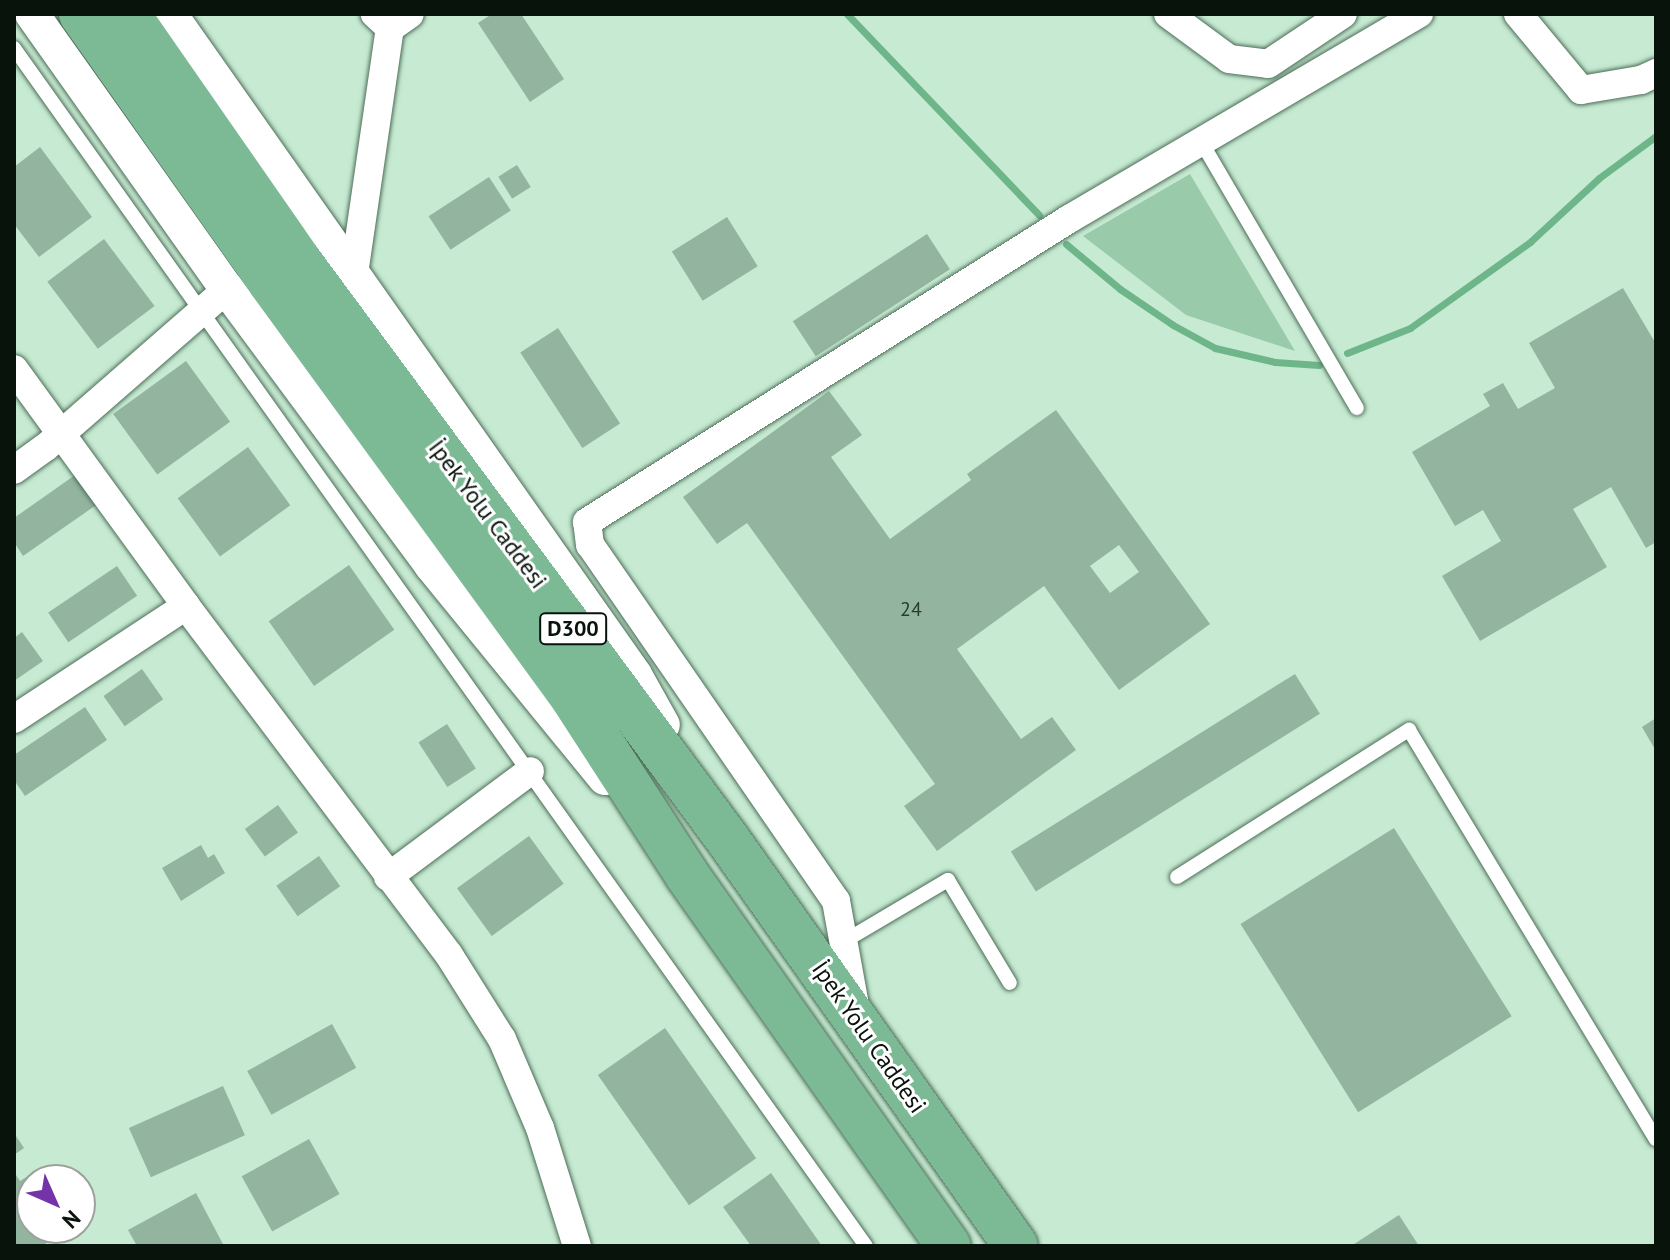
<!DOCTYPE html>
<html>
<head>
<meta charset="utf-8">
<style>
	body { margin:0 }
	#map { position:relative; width:1670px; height:1260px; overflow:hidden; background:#c6ead2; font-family:"PT Sans",sans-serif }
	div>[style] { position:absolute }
	.green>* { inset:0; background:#99caaa }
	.stream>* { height:7px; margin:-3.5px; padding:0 3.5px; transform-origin:3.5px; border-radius:3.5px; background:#6fb58a }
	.building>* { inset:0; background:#93b59f; transform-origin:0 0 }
	.roads { filter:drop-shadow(0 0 2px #4d6d58) drop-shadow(0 0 2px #4d6d58) }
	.service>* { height:14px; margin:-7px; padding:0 7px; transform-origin:7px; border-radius:7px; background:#fff }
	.minor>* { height:28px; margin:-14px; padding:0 14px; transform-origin:14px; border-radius:14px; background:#fff }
	.tertiary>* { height:34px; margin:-17px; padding:0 17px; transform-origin:17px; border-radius:17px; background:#fff }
	.trunk>* { height:44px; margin:-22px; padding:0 22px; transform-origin:22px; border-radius:22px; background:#7cba96 }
	span { translate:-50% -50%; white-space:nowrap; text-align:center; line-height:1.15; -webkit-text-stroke:6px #fff; paint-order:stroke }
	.number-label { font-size:20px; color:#2a3c30 }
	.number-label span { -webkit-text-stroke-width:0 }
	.shield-label span { padding:2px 6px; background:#fff; border:2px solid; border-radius:6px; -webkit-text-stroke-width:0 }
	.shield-label { font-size:22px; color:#07130b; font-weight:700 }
	.street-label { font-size:24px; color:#07130b }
	.frame { position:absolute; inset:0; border:16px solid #07130b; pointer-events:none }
	.north { position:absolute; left:16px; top:1164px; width:80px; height:80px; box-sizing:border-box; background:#fff; border:2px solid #9ca19d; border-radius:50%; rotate:135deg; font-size:22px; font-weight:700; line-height:32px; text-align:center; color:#07130b }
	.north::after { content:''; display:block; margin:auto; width:28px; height:36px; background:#7433a8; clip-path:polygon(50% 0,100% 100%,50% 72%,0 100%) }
</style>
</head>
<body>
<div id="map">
	<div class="green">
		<i style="clip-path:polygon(1190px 174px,1295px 351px,1186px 315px,1083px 236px)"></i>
	</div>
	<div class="stream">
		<i style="left:847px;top:14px;width:278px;rotate:46.3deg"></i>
		<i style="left:1066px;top:244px;width:70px;rotate:39.8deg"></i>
		<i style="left:1120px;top:289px;width:64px;rotate:34.2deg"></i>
		<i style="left:1173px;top:325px;width:48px;rotate:28.7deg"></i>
		<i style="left:1215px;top:348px;width:62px;rotate:13.1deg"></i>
		<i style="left:1275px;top:362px;width:44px;rotate:3.9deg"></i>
		<i style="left:1347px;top:353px;width:68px;rotate:-21.6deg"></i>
		<i style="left:1410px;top:328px;width:148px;rotate:-35.6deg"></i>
		<i style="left:1530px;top:242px;width:94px;rotate:-42.8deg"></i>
		<i style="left:1599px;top:178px;width:71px;rotate:-36.4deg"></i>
	</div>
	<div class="building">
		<i style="clip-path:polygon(492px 14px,521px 14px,564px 79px,530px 102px,478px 23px)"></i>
		<i style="clip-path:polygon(40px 147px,92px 217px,39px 257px,14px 224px,14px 167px)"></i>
		<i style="left:517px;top:165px;width:26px;height:22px;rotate:58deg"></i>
		<i style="left:489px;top:177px;width:40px;height:72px;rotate:57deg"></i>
		<i style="left:727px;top:217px;width:58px;height:65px;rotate:58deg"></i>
		<i style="left:927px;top:234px;width:42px;height:160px;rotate:57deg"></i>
		<i style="left:104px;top:239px;width:84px;height:71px;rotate:53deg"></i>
		<i style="clip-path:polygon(1623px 288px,1656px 344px,1656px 542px,1646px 548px,1611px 487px,1573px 509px,1607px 567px,1480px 641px,1442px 576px,1501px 541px,1483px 510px,1455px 526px,1412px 452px,1490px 406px,1483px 394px,1503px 383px,1518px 409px,1555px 388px,1529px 343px)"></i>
		<i style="left:558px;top:328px;width:114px;height:45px;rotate:57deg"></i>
		<i style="left:186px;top:361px;width:75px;height:90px;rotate:54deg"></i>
		<i style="clip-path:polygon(evenodd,829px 391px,862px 435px,831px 457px,890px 539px,971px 480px,967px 474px,1056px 410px,1210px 624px,1119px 690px,1044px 586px,957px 649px,1021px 739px,1052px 717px,1076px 750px,937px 851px,904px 806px,935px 784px,747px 523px,717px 544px,683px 497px,829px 391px,1119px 545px,1139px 572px,1110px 593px,1090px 566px,1119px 545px)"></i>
		<i style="left:248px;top:447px;width:72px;height:87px;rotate:54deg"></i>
		<i style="clip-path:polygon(78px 473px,99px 503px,23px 556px,14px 542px,14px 518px)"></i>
		<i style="left:349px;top:565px;width:79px;height:98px;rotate:55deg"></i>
		<i style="left:117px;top:566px;width:36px;height:83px;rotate:56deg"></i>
		<i style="clip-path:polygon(22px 632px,43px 661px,14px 681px,14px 638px)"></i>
		<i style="left:142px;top:669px;width:37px;height:47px;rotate:55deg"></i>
		<i style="left:1295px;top:674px;width:47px;height:335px;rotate:58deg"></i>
		<i style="clip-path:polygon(85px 707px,107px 740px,25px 796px,14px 780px,14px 755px)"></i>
		<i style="clip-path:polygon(1656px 718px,1656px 751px,1642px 727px)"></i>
		<i style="left:447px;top:724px;width:53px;height:34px;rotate:57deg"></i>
		<i style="left:278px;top:805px;width:34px;height:41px;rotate:54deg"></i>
		<i style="left:1394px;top:828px;width:222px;height:181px;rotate:58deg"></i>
		<i style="left:529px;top:836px;width:59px;height:89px;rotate:54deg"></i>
		<i style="clip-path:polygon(201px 845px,208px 858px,214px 854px,225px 873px,181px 901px,162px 868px)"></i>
		<i style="left:319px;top:856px;width:37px;height:52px;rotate:55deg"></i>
		<i style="left:332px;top:1024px;width:50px;height:97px;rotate:61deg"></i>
		<i style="left:665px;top:1028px;width:159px;height:82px;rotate:55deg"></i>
		<i style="left:223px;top:1086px;width:54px;height:103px;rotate:66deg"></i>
		<i style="clip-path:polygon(14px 1133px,24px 1148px,14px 1155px)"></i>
		<i style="left:309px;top:1139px;width:63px;height:77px;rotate:61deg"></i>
		<i style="clip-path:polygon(14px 1172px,20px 1181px,33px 1173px,38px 1180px,32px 1180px,32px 1228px,54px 1228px,58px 1235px,42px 1246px,14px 1246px)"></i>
		<i style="clip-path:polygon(771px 1173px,822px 1246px,751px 1246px,723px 1207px)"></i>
		<i style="clip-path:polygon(196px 1193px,224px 1246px,137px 1246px,128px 1230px)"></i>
		<i style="clip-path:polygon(1399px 1215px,1419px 1246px,1351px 1246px)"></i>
	</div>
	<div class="roads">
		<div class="service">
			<i style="left:14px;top:48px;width:1470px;rotate:54.58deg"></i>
			<i style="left:1202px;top:143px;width:307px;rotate:59.7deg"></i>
			<i style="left:1177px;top:877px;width:275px;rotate:-32.4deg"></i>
			<i style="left:1409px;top:730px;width:478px;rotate:58.9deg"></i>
			<i style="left:843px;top:942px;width:122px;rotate:-30.6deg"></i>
			<i style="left:948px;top:880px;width:120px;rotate:59deg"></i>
		</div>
		<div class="minor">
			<i style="left:1168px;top:14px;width:76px;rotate:36.4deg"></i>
			<i style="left:1229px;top:59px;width:39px;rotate:7deg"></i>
			<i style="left:1268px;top:64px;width:90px;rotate:-33.7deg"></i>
			<i style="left:1518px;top:14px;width:99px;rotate:50.3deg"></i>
			<i style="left:1581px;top:90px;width:61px;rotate:-9.5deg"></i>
			<i style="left:1641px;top:80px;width:17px;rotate:-25deg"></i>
			<i style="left:390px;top:28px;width:24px;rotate:-35deg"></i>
			<i style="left:354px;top:274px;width:249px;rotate:-81.7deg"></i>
			<i style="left:390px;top:28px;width:21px;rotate:-137deg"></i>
			<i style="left:14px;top:369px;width:293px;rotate:54deg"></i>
			<i style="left:186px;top:606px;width:437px;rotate:53deg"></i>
			<i style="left:449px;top:955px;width:99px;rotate:57.8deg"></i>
			<i style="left:502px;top:1039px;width:97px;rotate:66.9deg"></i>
			<i style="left:540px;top:1128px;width:124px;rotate:72.6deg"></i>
			<i style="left:14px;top:470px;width:39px;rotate:-36deg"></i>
			<i style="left:46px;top:447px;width:240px;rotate:-41.1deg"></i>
			<i style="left:14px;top:719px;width:206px;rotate:-33.3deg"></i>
			<i style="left:388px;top:877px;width:177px;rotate:-36.7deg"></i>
			<i style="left:856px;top:1011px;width:112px;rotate:-100.3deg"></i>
			<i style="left:836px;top:901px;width:433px;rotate:-124.6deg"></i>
			<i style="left:590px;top:545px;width:23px;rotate:-97deg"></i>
			<i style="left:587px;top:522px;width:569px;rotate:-32.15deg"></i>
			<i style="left:1069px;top:219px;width:406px;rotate:-30.4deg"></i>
		</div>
		<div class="tertiary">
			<i style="left:32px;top:14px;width:337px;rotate:54.7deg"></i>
			<i style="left:227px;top:289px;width:343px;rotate:53.5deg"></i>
			<i style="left:431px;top:565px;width:275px;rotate:50.8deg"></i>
			<i style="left:170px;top:14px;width:808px;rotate:54.87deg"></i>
			<i style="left:635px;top:675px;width:57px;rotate:60.8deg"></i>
		</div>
		<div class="trunk">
			<i style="left:81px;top:14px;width:327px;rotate:54.8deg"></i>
			<i style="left:269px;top:281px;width:515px;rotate:53.93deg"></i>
			<i style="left:572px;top:697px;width:212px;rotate:57.1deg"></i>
			<i style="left:687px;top:875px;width:454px;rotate:54.8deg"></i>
			<i style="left:128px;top:14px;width:300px;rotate:55.2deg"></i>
			<i style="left:299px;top:260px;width:718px;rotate:53.5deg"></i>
			<i style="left:726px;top:837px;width:501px;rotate:54.66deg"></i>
		</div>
	</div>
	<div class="number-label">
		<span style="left:911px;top:609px">24</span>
	</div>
	<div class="shield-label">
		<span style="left:573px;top:629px">D300</span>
	</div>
	<div class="street-label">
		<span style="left:488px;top:514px;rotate:53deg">İpek Yolu Caddesi</span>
		<span style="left:869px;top:1037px;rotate:55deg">İpek Yolu Caddesi</span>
	</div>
	<div class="frame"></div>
	<div class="north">N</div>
</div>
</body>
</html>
